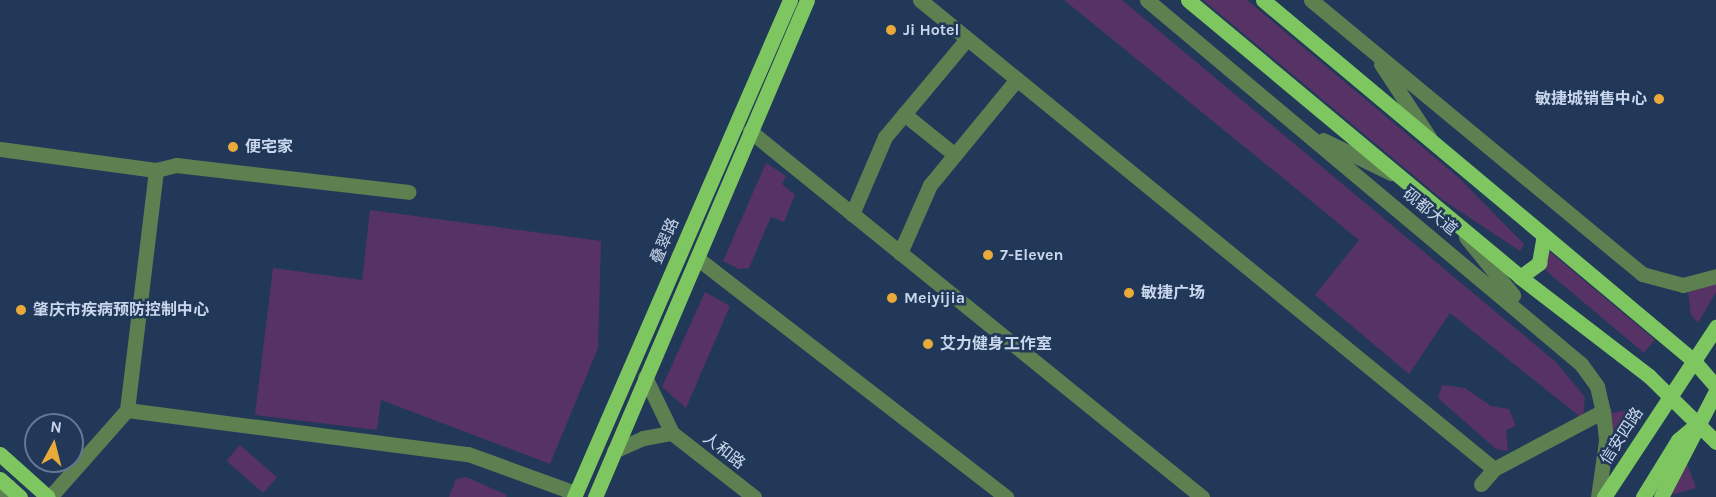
<!DOCTYPE html>
<html>
<head>
<meta charset="utf-8">
<style>
	body { margin:0 }
	#map { position:relative; width:1716px; height:497px; overflow:hidden; background:#213859; font-family:Karla,"Noto Sans SC",sans-serif }
	div>[style] { position:absolute }
	.green>* { inset:0; background:#573264; transform-origin:0 0 }
	.minor>* { height:15px; margin:-7.5px; padding:0 7.5px; transform-origin:7.5px; border-radius:7.5px; background:#5d8050 }
	.major>* { height:15px; margin:-7.5px; padding:0 7.5px; transform-origin:7.5px; border-radius:7.5px; background:#7ec760 }
	.dots>* { width:16px; height:16px; translate:-50% -50%; box-sizing:border-box; border:3px solid #213859; border-radius:50% }
	span { translate:-50% -50%; white-space:nowrap; text-align:center; line-height:1.15; -webkit-text-stroke:5px #213859; paint-order:stroke }
	.poi-label { font-size:16px; color:#c9d7ec; font-weight:700 }
	.left { translate:0 -50%; text-align:left }
	.right { translate:-100% -50%; text-align:right }
	.street-label { font-size:16px; color:#c9d7ec }
	.north { position:absolute; left:24px; top:413px; width:60px; height:60px; box-sizing:border-box; background:#213859; border:2px solid #647894; border-radius:50%; rotate:7deg; font-size:16px; font-weight:700; line-height:24px; text-align:center; color:#c9d7ec }
	.north::after { content:''; display:block; margin:auto; width:21px; height:27px; background:#eaaa39; clip-path:polygon(50% 0,100% 100%,50% 72%,0 100%) }
</style>
</head>
<body>
<div id="map">
	<div class="green">
		<i style="clip-path:polygon(1064px 0,1122px 0,1557px 363px,1585px 397px,1583px 419px,1450px 313px,1409px 374px,1315px 295px,1359px 240px)"></i>
		<i style="clip-path:polygon(1203px 0,1247px 0,1458px 177px,1524px 244px,1520px 251px,1443px 200px)"></i>
		<i style="clip-path:polygon(766px 163px,786px 176px,782px 184px,795px 195px,784px 222px,771px 217px,749px 268px,739px 269px,723px 261px)"></i>
		<i style="clip-path:polygon(370px 210px,601px 241px,598px 348px,550px 464px,381px 400px,377px 430px,255px 415px,273px 268px,362px 280px)"></i>
		<i style="left:1549px;top:251px;width:138px;height:17px;rotate:40deg"></i>
		<i style="clip-path:polygon(1716px 283px,1716px 292px,1698px 323px,1691px 315px,1688px 292px)"></i>
		<i style="clip-path:polygon(705px 292px,730px 306px,686px 408px,662px 387px)"></i>
		<i style="clip-path:polygon(1442px 385px,1465px 388px,1491px 406px,1509px 409px,1516px 426px,1506px 430px,1508px 451px,1496px 449px,1438px 398px)"></i>
		<i style="clip-path:polygon(1630px 410px,1641px 413px,1614px 457px,1610px 413px)"></i>
		<i style="left:240px;top:445px;width:49px;height:21px;rotate:41deg"></i>
		<i style="clip-path:polygon(1686px 461px,1696px 488px,1664px 497px)"></i>
		<i style="clip-path:polygon(466px 477px,507px 495px,506px 497px,449px 497px,456px 479px)"></i>
	</div>
	<div class="minor">
		<i style="left:920px;top:0;width:741px;rotate:39.25deg"></i>
		<i style="left:1494px;top:469px;width:123px;rotate:-28deg"></i>
		<i style="left:1147px;top:0;width:566px;rotate:39.99deg"></i>
		<i style="left:1581px;top:364px;width:27px;rotate:54deg"></i>
		<i style="left:1597px;top:386px;width:26px;rotate:77deg"></i>
		<i style="left:1603px;top:411px;width:30px;rotate:84deg"></i>
		<i style="left:1606px;top:441px;width:57px;rotate:98.1deg"></i>
		<i style="left:1311px;top:0;width:430px;rotate:39.6deg"></i>
		<i style="left:1642px;top:274px;width:42px;rotate:15deg"></i>
		<i style="left:1683px;top:285px;width:34px;rotate:-15deg"></i>
		<i style="left:1381px;top:64px;width:87px;rotate:56.7deg"></i>
		<i style="left:904px;top:114px;width:65px;rotate:38.8deg"></i>
		<i style="left:750px;top:131px;width:582px;rotate:39deg"></i>
		<i style="left:1323px;top:140px;width:76px;rotate:25.9deg"></i>
		<i style="left:0;top:149px;width:157px;rotate:7.7deg"></i>
		<i style="left:156px;top:170px;width:21px;rotate:-14deg"></i>
		<i style="left:176px;top:165px;width:234px;rotate:6.6deg"></i>
		<i style="left:852px;top:214px;width:84px;rotate:-66.8deg"></i>
		<i style="left:885px;top:137px;width:128px;rotate:-50.1deg"></i>
		<i style="left:1466px;top:237px;width:75px;rotate:51deg"></i>
		<i style="left:900px;top:253px;width:74px;rotate:-66.2deg"></i>
		<i style="left:930px;top:185px;width:137px;rotate:-50.6deg"></i>
		<i style="left:697px;top:258px;width:391px;rotate:37.7deg"></i>
		<i style="left:645px;top:377px;width:62px;rotate:64.3deg"></i>
		<i style="left:672px;top:433px;width:104px;rotate:38deg"></i>
		<i style="left:127px;top:410px;width:344px;rotate:7.4deg"></i>
		<i style="left:468px;top:454px;width:114px;rotate:20deg"></i>
		<i style="left:614px;top:451px;width:32px;rotate:-24deg"></i>
		<i style="left:643px;top:438px;width:29px;rotate:-10deg"></i>
		<i style="left:1481px;top:484px;width:20px;rotate:-49deg"></i>
		<i style="left:0;top:496px;width:13px;rotate:-51deg"></i>
		<i style="left:50px;top:497px;width:116px;rotate:-48.5deg"></i>
		<i style="left:127px;top:410px;width:242px;rotate:-83.1deg"></i>
	</div>
	<div class="major">
		<i style="left:1188px;top:0;width:432px;rotate:39.8deg"></i>
		<i style="left:1520px;top:277px;width:163px;rotate:37.5deg"></i>
		<i style="left:1649px;top:376px;width:94px;rotate:44.6deg"></i>
		<i style="left:1263px;top:0;width:561px;rotate:39.94deg"></i>
		<i style="left:1693px;top:360px;width:35px;rotate:49deg"></i>
		<i style="left:1520px;top:277px;width:24px;rotate:-36deg"></i>
		<i style="left:1539px;top:263px;width:28px;rotate:-80deg"></i>
		<i style="left:0;top:454px;width:64px;rotate:41.9deg"></i>
		<i style="left:0;top:479px;width:27px;rotate:42deg"></i>
		<i style="left:574px;top:497px;width:542px;rotate:-66.51deg"></i>
		<i style="left:595px;top:497px;width:540px;rotate:-66.9deg"></i>
		<i style="left:1604px;top:497px;width:204px;rotate:-56.6deg"></i>
		<i style="left:1643px;top:497px;width:67px;rotate:-58.4deg"></i>
		<i style="left:1678px;top:440px;width:25px;rotate:-40deg"></i>
		<i style="left:1661px;top:497px;width:119px;rotate:-62.6deg"></i>
	</div>
	<div class="dots">
		<i style="left:891px;top:30px;background:#eaaa39"></i>
		<i style="left:1659px;top:99px;background:#eaaa39"></i>
		<i style="left:233px;top:147px;background:#eaaa39"></i>
		<i style="left:988px;top:255px;background:#eaaa39"></i>
		<i style="left:1129px;top:293px;background:#eaaa39"></i>
		<i style="left:892px;top:298px;background:#eaaa39"></i>
		<i style="left:21px;top:310px;background:#eaaa39"></i>
		<i style="left:928px;top:344px;background:#eaaa39"></i>
	</div>
	<div class="poi-label">
		<span class="left" style="left:903px;top:30px">Ji Hotel</span>
		<span class="right" style="left:1647px;top:99px">敏捷城销售中心</span>
		<span class="left" style="left:245px;top:147px">便宅家</span>
		<span class="left" style="left:1000px;top:255px">7-Eleven</span>
		<span class="left" style="left:1141px;top:293px">敏捷广场</span>
		<span class="left" style="left:904px;top:298px">Meiyijia</span>
		<span class="left" style="left:33px;top:310px">肇庆市疾病预防控制中心</span>
		<span class="left" style="left:940px;top:344px">艾力健身工作室</span>
	</div>
	<div class="street-label">
		<span style="left:1430px;top:212px;rotate:39deg">砚都大道</span>
		<span style="left:665px;top:241px;rotate:-67deg">叠翠路</span>
		<span style="left:1622px;top:436px;rotate:-57deg">信安四路</span>
		<span style="left:724px;top:451px;rotate:38deg">人和路</span>
	</div>
	<div class="north">N</div>
</div>
</body>
</html>
